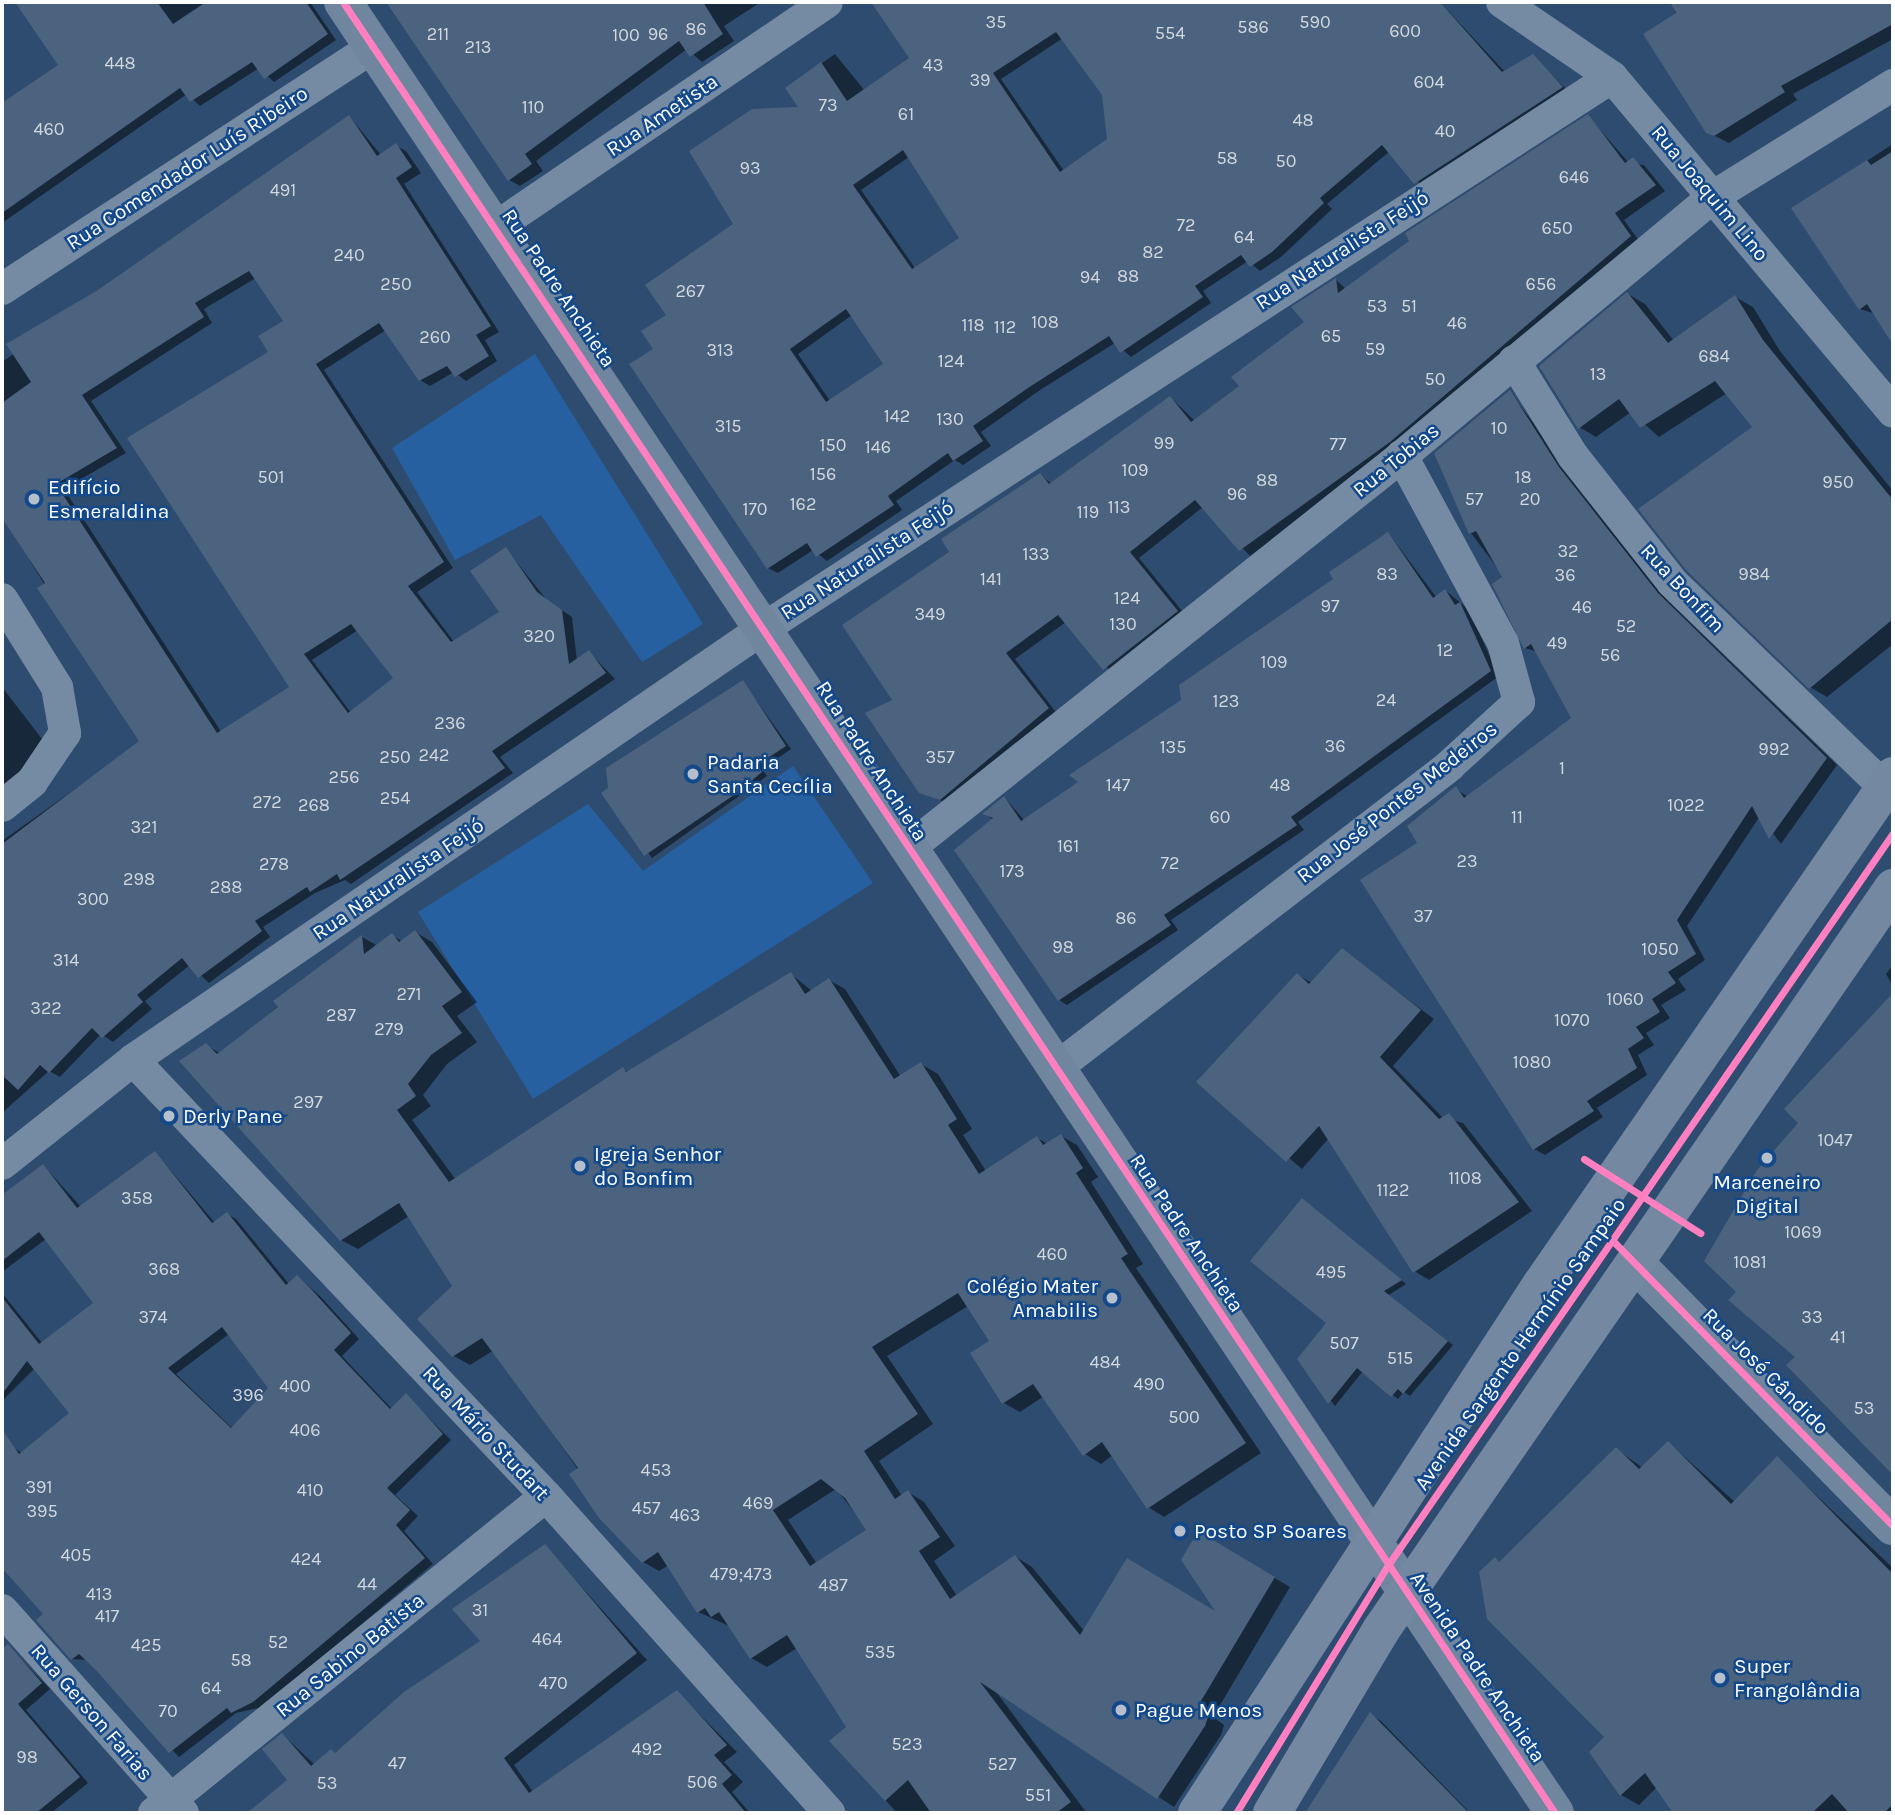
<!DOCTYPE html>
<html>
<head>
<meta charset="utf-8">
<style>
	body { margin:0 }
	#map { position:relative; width:1895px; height:1815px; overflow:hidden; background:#2e4c6f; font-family:Karla,sans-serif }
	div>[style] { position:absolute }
	.green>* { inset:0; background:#2660a1 }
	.shadow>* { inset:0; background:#0007 }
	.building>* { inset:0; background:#4b637f }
	.street>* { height:32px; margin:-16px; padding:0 16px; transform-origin:16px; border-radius:16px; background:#758ba4 }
	.secondary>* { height:38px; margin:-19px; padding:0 19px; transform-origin:19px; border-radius:19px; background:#70869f }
	.primary>* { height:38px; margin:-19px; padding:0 19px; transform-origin:19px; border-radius:19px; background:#7488a2 }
	.cycleway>* { height:7px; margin:-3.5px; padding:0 3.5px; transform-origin:3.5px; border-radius:3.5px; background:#ff80c0 }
	.dots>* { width:19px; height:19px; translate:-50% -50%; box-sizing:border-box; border:4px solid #13498a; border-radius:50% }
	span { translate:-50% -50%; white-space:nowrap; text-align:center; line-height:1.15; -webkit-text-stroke:5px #13498a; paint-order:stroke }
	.number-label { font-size:18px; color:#d2d8df }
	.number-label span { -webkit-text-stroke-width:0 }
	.street-label { font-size:21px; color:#fff }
	.poi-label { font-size:21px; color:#fff }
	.left { translate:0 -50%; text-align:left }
	.right { translate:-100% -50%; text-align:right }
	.frame { position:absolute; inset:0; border:4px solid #fff; pointer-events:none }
</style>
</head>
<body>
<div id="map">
	<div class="green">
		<i style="clip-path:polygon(535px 354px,703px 624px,642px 662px,541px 515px,455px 560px,392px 448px)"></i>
		<i style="clip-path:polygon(793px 766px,873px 883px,533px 1099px,418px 912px,588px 804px,643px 871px)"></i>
	</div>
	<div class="shadow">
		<i style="clip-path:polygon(17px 2px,310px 2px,336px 40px,274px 82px,259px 68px,200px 106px,187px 94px,2px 223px,2px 105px,61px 65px)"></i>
		<i style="clip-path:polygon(394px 2px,761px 2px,724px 26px,734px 41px,702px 62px,687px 49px,536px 161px,543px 171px,520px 186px,509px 180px)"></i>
		<i style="clip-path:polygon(evenodd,887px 2px,1440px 2px,1505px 72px,1533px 56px,1570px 93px,1424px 188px,1390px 151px,1327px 204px,1332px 209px,1281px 257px,1260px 271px,1248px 261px,1203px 291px,1211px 303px,1131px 357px,1115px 343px,1040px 390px,981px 432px,991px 446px,963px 465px,955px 460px,896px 501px,902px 510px,827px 561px,813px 550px,778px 573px,768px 568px,655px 350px,668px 315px,735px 224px,801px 109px,787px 88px,835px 54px,865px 91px,912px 58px,877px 8px,887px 2px,1063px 38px,1103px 95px,1109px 140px,1064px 171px,1001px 79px,1063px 38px,887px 2px,909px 157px,961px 238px,915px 268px,861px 190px,909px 157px,887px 2px,852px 315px,885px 364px,830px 401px,798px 354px,852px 315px)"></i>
		<i style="clip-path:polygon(1672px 2px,1893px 2px,1893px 39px,1793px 94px,1797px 100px,1729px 143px,1707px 132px)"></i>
		<i style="clip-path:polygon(1588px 116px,1629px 163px,1644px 165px,1665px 191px,1624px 220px,1640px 242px,1397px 451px,1250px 556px,1203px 507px,1139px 558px,1187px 617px,1114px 675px,1066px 622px,1015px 659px,1058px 715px,951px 805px,920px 791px,894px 700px,952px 552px,1040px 475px,1052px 484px,1171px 398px,1195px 421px,1241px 387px,1306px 323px,1336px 280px,1346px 289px)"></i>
		<i style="clip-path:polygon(evenodd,350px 117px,381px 155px,396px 146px,406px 151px,421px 173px,404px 184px,499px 332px,485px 340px,497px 361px,466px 381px,454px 372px,430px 386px,420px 380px,386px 330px,324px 370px,453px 568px,417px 592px,454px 642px,501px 613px,506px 549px,547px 600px,572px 617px,577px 661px,589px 652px,615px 679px,500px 757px,513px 773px,351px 884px,345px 880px,315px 893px,263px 927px,270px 937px,209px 983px,190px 965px,145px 1001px,152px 1009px,113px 1042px,101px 1034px,60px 1077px,49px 1071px,3px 1112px,2px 841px,141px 742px,2px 515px,2px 362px,350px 117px,256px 278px,286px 322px,271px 352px,291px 687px,222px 733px,64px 489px,126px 453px,91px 401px,212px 323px,204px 309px,256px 278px,350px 117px,358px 630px,396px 678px,351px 713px,312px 660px,358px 630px)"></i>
		<i style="clip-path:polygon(1893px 144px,1893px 342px,1876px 314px,1860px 309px,1794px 208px)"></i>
		<i style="clip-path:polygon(1628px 294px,1645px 304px,1674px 341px,1735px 297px,1753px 307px,1780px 351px,1893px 491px,1893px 644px,1827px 697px,1810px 687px,1755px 427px,1727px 393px,1659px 437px,1631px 412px,1596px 437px,1579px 427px)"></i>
		<i style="clip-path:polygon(1510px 392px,1668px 601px,1837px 765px,1781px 844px,1760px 816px,1687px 926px,1705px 960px,1678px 979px,1686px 990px,1661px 1005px,1670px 1018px,1646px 1033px,1654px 1045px,1638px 1055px,1647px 1075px,1597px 1108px,1603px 1117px,1545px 1155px,1534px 1149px,1420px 843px,1456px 789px,1468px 797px,1573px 719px,1538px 652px,1525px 648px,1505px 578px,1470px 532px)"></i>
		<i style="clip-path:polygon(1389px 534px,1437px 598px,1446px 591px,1468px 609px,1499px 676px,1298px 822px,1304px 830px,1171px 920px,1178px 930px,1067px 1005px,1059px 1000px,994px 820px,985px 814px,1005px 798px,1024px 820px,1081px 782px)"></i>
		<i style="clip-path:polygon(743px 682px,791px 749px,762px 769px,767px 776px,652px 858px,603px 794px)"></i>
		<i style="clip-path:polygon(2px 687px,59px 761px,2px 790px)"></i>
		<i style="clip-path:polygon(evenodd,415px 932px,432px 942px,477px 1002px,457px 1016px,477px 1042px,447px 1064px,423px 1095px,431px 1106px,412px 1120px,456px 1180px,623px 1069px,629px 1073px,791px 974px,812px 991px,829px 980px,845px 989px,901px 1077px,921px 1064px,938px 1074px,972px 1129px,963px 1135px,986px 1171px,1037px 1138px,1048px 1144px,1061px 1136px,1077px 1145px,1098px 1177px,1091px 1182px,1143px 1264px,1136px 1268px,1261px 1453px,1164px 1517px,1148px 1507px,1113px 1455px,1101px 1464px,1085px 1454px,1044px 1396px,1020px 1412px,1004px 1403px,991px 1342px,968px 1306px,887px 1356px,933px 1424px,879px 1461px,902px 1496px,908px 1492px,924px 1502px,955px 1546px,934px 1561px,957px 1596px,1016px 1557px,1032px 1567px,1085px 1632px,1221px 1616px,1199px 1534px,1290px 1587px,1213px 1717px,1224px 1725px,1221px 1735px,1174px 1807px,994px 1689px,1086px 1812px,897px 1813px,832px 1741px,848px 1727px,797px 1648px,767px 1667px,751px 1658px,729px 1626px,698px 1612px,669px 1565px,659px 1571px,643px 1562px,494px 1350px,470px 1365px,454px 1356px,455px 1286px,409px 1216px,358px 1249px,341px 1240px,206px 1045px,221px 1054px,362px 937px,378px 946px,392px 935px,403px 942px,415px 932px,836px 1489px,869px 1530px,817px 1564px,788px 1520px,836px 1489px)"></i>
		<i style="clip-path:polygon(1342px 950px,1434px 1019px,1393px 1066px,1443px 1118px,1463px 1123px,1532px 1211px,1429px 1280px,1414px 1271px,1329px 1138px,1302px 1169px,1199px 1082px,1298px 975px,1312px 983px)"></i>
		<i style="clip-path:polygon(1893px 965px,1893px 986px,1886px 974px)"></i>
		<i style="clip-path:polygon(1893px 996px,1893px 1472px,1789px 1365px,1797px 1356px,1738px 1292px,1801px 1122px,1787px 1109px)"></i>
		<i style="clip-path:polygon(evenodd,156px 1153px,215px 1223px,227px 1214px,236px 1219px,289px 1284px,298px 1277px,321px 1297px,359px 1339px,342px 1356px,392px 1409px,406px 1396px,451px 1440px,395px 1495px,418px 1516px,404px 1531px,433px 1564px,263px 1707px,236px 1713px,179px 1757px,87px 1660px,72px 1659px,46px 1615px,2px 1566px,2px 1454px,14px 1448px,22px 1453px,72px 1414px,35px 1368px,2px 1401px,2px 1293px,42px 1343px,95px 1303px,46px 1239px,2px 1272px,2px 1199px,44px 1166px,81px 1207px,156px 1153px,229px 1334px,270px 1388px,233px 1429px,176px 1374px,229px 1334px)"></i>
		<i style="clip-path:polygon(1309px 1204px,1406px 1284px,1389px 1295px,1453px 1345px,1410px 1396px,1404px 1392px,1398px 1399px,1363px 1371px,1335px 1406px,1299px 1359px,1329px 1323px)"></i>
		<i style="clip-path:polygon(1669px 1443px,1735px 1502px,1777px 1458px,1893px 1568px,1893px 1813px,1675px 1813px,1657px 1787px,1639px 1805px,1621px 1795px,1591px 1752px,1607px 1737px,1495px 1559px,1501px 1563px,1616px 1449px,1643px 1468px)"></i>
		<i style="clip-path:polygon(545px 1546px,647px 1660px,514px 1765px,533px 1792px,677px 1692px,737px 1752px,724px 1762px,743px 1782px,732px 1792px,750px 1813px,267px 1813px,268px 1799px,290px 1780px,283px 1735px,315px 1765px,336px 1754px,483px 1641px)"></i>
		<i style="clip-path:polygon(8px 1646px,50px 1689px,26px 1710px,88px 1783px,51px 1813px,2px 1813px,2px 1651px)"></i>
		<i style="clip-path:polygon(1370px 1715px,1381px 1721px,1470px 1813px,1326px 1813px,1313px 1803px)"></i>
	</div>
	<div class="building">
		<i style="clip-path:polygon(15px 2px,157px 2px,173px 24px,206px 2px,306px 2px,328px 34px,264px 79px,252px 62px,190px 102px,180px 88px,2px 213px,2px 103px,58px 65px)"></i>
		<i style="clip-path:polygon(386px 2px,703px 2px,723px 34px,690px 57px,679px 41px,525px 154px,532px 164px,508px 181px)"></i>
		<i style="clip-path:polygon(evenodd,871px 2px,1440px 2px,1502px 72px,1533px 54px,1563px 87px,1414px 184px,1382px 145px,1320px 198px,1324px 203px,1272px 252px,1250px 267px,1241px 255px,1195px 286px,1203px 297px,1120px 353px,1109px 336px,1031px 386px,973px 426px,983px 441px,953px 461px,948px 453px,888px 496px,894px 505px,816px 557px,807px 543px,767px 569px,629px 364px,653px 349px,641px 331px,666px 315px,645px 285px,733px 224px,689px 151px,752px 109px,798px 107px,785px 88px,821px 62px,847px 101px,909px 58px,871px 2px,1056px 32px,1102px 95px,1107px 139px,1060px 172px,993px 73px,1056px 32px,871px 2px,903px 150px,959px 238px,912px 269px,853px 185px,903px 150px,871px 2px,846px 309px,883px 364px,826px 402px,790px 349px,846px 309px)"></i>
		<i style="clip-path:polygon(1670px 2px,1893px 2px,1893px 24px,1781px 86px,1785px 92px,1714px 136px,1706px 133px,1643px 34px,1676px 13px)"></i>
		<i style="clip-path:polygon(1588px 114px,1625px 163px,1633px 157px,1656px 185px,1615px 213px,1631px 236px,1390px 442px,1239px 551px,1195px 500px,1130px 552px,1178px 611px,1103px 670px,1058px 615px,1006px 653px,1049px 708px,940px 800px,919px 793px,865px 713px,892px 700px,842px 625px,949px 552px,941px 539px,1040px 473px,1049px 484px,1170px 396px,1191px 422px,1239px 386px,1231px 377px,1304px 322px,1291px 307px,1336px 278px,1338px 293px,1409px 241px,1405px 233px)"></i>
		<i style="clip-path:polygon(evenodd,349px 115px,377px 156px,396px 143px,412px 167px,396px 178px,491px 326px,476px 335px,489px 356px,455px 377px,447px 366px,419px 381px,379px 323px,316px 364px,444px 562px,408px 586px,451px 642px,499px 612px,470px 571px,506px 547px,537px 592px,562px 610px,569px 664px,589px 650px,606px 673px,492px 751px,505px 768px,340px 880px,337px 874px,310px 892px,307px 887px,255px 921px,262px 931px,198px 978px,182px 958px,137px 995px,143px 1002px,102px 1038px,92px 1028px,49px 1073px,40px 1065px,18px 1090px,2px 1075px,2px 844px,139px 741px,37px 588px,45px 583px,2px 518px,2px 403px,31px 382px,6px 344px,98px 290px,349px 115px,249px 271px,283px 321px,258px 336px,268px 352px,127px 438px,289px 687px,217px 733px,56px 484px,117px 448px,82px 395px,204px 317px,195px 303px,249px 271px,349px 115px,351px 624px,393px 678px,348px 713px,304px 654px,351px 624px)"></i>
		<i style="clip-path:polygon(1893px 151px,1893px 345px,1867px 304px,1859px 310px,1791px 208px,1867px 160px,1871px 165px)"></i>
		<i style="clip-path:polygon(1627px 292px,1668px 343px,1735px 295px,1763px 340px,1893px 500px,1893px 619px,1809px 689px,1686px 570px,1638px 509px,1752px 427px,1715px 381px,1640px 428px,1619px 399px,1578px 429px,1539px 366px)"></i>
		<i style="clip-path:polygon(1510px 390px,1559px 467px,1658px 593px,1827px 758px,1769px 839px,1752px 806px,1677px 920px,1696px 954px,1668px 972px,1676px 983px,1652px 999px,1660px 1012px,1636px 1027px,1644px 1038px,1628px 1049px,1637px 1068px,1587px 1101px,1594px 1111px,1533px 1150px,1360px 880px,1417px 843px,1407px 826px,1456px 786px,1464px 798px,1571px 718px,1531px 644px,1524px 649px,1492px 584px,1502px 577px,1476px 531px,1469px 534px,1434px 453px)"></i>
		<i style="clip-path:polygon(1388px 532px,1433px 598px,1445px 589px,1455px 605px,1460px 602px,1491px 671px,1291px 817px,1297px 825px,1164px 915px,1171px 925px,1058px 1001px,954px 850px,993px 818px,982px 814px,1004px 796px,1021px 821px,1078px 782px,1069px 775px,1181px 700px,1179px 685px,1333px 579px,1329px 572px)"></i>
		<i style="clip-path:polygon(743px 680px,786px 746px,757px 765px,762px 772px,734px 795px,644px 856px,601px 793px,608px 788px,606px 768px)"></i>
		<i style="clip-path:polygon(evenodd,415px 930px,462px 992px,442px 1006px,462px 1033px,431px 1055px,408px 1084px,416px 1096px,397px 1110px,449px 1182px,623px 1067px,626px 1072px,791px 972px,805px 994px,829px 978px,894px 1079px,921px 1062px,957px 1119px,948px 1125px,979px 1174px,1037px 1136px,1043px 1145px,1061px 1134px,1083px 1168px,1076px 1173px,1128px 1254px,1121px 1258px,1246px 1443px,1147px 1509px,1102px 1442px,1083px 1456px,1033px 1384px,1002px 1404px,970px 1353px,989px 1341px,958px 1293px,872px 1347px,918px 1414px,864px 1451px,895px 1499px,908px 1490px,940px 1537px,919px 1551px,950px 1599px,1015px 1555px,1080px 1635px,1127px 1558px,1215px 1611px,1181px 1560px,1198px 1531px,1275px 1577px,1198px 1706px,1209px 1714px,1205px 1726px,1157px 1799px,980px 1682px,1071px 1802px,1056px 1813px,931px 1813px,908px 1780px,885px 1801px,829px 1741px,846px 1727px,787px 1635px,750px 1659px,719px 1612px,711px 1617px,705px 1608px,697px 1613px,658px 1552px,642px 1563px,599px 1518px,569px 1474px,578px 1468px,482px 1338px,452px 1357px,417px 1319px,452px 1286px,399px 1203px,340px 1241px,179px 1061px,206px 1043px,217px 1054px,278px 1007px,273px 1001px,362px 935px,364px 954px,392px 933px,399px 942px,415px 930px,821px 1479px,845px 1498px,866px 1530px,810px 1566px,773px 1510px,821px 1479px)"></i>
		<i style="clip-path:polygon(1342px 948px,1421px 1010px,1380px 1057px,1439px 1119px,1449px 1113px,1519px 1202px,1413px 1273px,1319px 1126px,1286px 1162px,1196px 1082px,1297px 973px,1309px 984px)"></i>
		<i style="clip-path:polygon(1893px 993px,1893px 1475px,1786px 1365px,1795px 1357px,1728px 1300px,1736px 1292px,1704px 1261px,1757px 1170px,1798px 1123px,1784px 1109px)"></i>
		<i style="clip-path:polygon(evenodd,155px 1151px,212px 1223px,227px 1212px,286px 1285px,297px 1275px,311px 1289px,351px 1333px,334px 1350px,390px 1409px,406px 1393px,443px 1434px,387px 1488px,410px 1510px,396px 1525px,425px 1558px,253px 1702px,231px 1713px,227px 1708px,169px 1753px,95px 1669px,79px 1654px,71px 1660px,36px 1620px,43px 1614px,2px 1568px,2px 1429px,19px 1454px,69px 1413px,27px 1361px,2px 1394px,2px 1297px,39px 1344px,93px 1303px,39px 1232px,2px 1261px,2px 1195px,43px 1164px,77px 1208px,155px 1151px,222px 1327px,268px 1388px,231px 1428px,168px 1368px,222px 1327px)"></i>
		<i style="clip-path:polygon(1302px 1198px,1402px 1280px,1384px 1291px,1448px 1341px,1403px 1394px,1398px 1389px,1391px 1397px,1357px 1368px,1328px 1404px,1297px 1359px,1326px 1323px,1250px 1261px)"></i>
		<i style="clip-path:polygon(1668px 1441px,1731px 1504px,1777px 1456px,1893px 1574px,1893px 1804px,1884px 1813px,1849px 1813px,1832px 1794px,1812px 1813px,1673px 1813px,1645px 1773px,1620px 1796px,1589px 1752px,1604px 1737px,1487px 1619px,1479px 1572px,1495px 1557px,1499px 1562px,1616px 1447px,1639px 1469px)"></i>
		<i style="clip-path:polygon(545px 1544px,637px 1653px,504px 1758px,529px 1793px,677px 1690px,727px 1745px,714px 1755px,732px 1775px,722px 1784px,746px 1813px,247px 1813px,287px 1780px,262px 1749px,282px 1733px,311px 1766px,331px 1749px,335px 1753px,404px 1692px,480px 1641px,452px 1609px)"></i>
		<i style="clip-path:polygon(8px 1644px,42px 1683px,18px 1704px,80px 1777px,36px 1813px,2px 1813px,2px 1649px)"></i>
		<i style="clip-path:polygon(1370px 1712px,1423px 1766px,1469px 1813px,1305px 1813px)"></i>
	</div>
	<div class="street">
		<i style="left:1502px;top:2px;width:133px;rotate:34.3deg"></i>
		<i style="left:1612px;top:77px;width:437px;rotate:50deg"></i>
		<i style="left:496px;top:227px;width:400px;rotate:-34.2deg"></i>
		<i style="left:2px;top:289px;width:443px;rotate:-33.1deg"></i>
		<i style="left:1514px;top:361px;width:112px;rotate:58.2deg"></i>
		<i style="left:1573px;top:456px;width:160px;rotate:51.8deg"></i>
		<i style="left:1672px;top:582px;width:296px;rotate:44deg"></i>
		<i style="left:2px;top:599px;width:104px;rotate:58deg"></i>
		<i style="left:57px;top:687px;width:47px;rotate:80.1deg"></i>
		<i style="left:65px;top:733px;width:59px;rotate:124deg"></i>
		<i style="left:32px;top:782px;width:38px;rotate:141deg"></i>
		<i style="left:908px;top:849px;width:631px;rotate:-38.5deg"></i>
		<i style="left:1402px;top:456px;width:406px;rotate:-39.8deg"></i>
		<i style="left:1714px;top:196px;width:211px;rotate:-31.8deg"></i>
		<i style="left:133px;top:1060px;width:601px;rotate:46.55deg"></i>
		<i style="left:546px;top:1496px;width:425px;rotate:48.2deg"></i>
		<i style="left:1056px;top:1068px;width:496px;rotate:-37.5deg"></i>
		<i style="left:1449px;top:766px;width:95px;rotate:-42.4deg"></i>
		<i style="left:1519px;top:702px;width:61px;rotate:-105.2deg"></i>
		<i style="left:1503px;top:643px;width:213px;rotate:-118.4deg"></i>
		<i style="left:2px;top:1164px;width:167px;rotate:-38.4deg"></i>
		<i style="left:133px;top:1060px;width:765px;rotate:-34.4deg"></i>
		<i style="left:764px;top:628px;width:1011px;rotate:-33.01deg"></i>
		<i style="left:2px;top:1610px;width:272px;rotate:48.3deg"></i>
		<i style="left:154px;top:1813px;width:504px;rotate:-38.96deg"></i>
	</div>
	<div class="secondary">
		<i style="left:343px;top:2px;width:2179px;rotate:56.21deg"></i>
		<i style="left:1636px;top:1264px;width:367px;rotate:45.6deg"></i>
	</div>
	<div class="primary">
		<i style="left:1197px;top:1813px;width:630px;rotate:-56.92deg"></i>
		<i style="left:1541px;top:1285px;width:619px;rotate:-55.33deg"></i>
		<i style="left:1272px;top:1813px;width:213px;rotate:-59.2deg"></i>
		<i style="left:1381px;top:1630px;width:902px;rotate:-55.39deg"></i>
	</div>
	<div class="cycleway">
		<i style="left:343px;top:2px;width:2179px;rotate:56.21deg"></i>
		<i style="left:1584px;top:1159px;width:138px;rotate:32.5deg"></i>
		<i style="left:1613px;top:1241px;width:400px;rotate:45.5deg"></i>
		<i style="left:1236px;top:1813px;width:291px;rotate:-58.5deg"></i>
		<i style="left:1388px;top:1565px;width:889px;rotate:-55.4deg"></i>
	</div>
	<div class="dots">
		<i style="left:34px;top:499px;background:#b6c0cd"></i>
		<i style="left:693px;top:774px;background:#b6c0cd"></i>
		<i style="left:169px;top:1116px;background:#b6c0cd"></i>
		<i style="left:1767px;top:1158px;background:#b6c0cd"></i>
		<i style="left:580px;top:1166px;background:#b6c0cd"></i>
		<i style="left:1112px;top:1298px;background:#b6c0cd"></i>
		<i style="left:1180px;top:1531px;background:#b6c0cd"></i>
		<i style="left:1720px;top:1678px;background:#b6c0cd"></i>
		<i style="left:1121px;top:1710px;background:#b6c0cd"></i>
	</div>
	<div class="number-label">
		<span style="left:996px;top:22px">35</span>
		<span style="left:1315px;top:22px">590</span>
		<span style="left:1253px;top:27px">586</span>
		<span style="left:696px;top:29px">86</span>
		<span style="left:1405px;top:31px">600</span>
		<span style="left:1170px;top:33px">554</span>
		<span style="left:438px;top:34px">211</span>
		<span style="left:658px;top:34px">96</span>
		<span style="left:626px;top:35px">100</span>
		<span style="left:478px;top:47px">213</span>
		<span style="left:120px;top:63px">448</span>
		<span style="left:933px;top:65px">43</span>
		<span style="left:980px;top:80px">39</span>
		<span style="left:1429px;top:82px">604</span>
		<span style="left:828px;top:105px">73</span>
		<span style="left:533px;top:107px">110</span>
		<span style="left:906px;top:114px">61</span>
		<span style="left:1303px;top:120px">48</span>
		<span style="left:49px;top:129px">460</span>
		<span style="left:1445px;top:131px">40</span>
		<span style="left:1227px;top:158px">58</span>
		<span style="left:1286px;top:161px">50</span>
		<span style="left:750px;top:168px">93</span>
		<span style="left:1574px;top:177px">646</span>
		<span style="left:283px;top:190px">491</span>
		<span style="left:1186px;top:225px">72</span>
		<span style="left:1557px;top:228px">650</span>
		<span style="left:1244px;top:237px">64</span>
		<span style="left:1153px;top:252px">82</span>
		<span style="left:349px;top:255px">240</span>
		<span style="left:1128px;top:276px">88</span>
		<span style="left:1090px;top:277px">94</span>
		<span style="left:396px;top:284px">250</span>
		<span style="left:1541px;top:284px">656</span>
		<span style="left:690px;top:291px">267</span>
		<span style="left:1377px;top:306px">53</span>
		<span style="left:1409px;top:306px">51</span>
		<span style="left:1045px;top:322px">108</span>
		<span style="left:1457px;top:323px">46</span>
		<span style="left:973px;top:325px">118</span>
		<span style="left:1005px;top:327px">112</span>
		<span style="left:1331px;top:336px">65</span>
		<span style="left:435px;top:337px">260</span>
		<span style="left:1375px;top:349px">59</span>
		<span style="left:720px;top:350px">313</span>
		<span style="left:1714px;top:356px">684</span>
		<span style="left:951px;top:361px">124</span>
		<span style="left:1598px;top:374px">13</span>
		<span style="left:1435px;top:379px">50</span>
		<span style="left:897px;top:416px">142</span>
		<span style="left:950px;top:419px">130</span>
		<span style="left:728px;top:426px">315</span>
		<span style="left:1499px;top:428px">10</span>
		<span style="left:1164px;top:443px">99</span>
		<span style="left:1338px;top:444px">77</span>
		<span style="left:833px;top:445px">150</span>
		<span style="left:878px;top:447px">146</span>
		<span style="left:1135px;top:470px">109</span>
		<span style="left:823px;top:474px">156</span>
		<span style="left:271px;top:477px">501</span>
		<span style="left:1523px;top:477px">18</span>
		<span style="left:1267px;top:480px">88</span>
		<span style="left:1838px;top:482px">950</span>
		<span style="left:1237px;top:494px">96</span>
		<span style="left:1474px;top:499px">57</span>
		<span style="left:1530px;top:499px">20</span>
		<span style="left:803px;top:504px">162</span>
		<span style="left:1119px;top:507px">113</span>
		<span style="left:755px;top:509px">170</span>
		<span style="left:1088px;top:512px">119</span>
		<span style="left:1568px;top:551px">32</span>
		<span style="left:1036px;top:554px">133</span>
		<span style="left:1387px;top:574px">83</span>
		<span style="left:1754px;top:574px">984</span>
		<span style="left:1565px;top:575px">36</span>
		<span style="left:991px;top:579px">141</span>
		<span style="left:1127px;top:598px">124</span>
		<span style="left:1330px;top:606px">97</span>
		<span style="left:1582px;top:607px">46</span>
		<span style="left:930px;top:614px">349</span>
		<span style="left:1123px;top:624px">130</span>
		<span style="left:1626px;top:626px">52</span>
		<span style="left:539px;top:636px">320</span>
		<span style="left:1557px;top:643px">49</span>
		<span style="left:1445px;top:650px">12</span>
		<span style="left:1610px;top:655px">56</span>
		<span style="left:1274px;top:662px">109</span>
		<span style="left:1386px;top:700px">24</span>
		<span style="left:1226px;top:701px">123</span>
		<span style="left:450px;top:723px">236</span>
		<span style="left:1335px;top:746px">36</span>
		<span style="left:1173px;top:747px">135</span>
		<span style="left:1774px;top:749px">992</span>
		<span style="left:434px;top:755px">242</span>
		<span style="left:395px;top:757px">250</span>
		<span style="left:940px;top:757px">357</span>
		<span style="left:1562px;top:768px">1</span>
		<span style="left:344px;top:777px">256</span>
		<span style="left:1118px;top:785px">147</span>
		<span style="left:1280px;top:785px">48</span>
		<span style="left:395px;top:798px">254</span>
		<span style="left:267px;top:802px">272</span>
		<span style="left:314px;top:805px">268</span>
		<span style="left:1686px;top:805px">1022</span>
		<span style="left:1220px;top:817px">60</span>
		<span style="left:1517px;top:817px">11</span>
		<span style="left:144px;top:827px">321</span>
		<span style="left:1068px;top:846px">161</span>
		<span style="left:1467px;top:861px">23</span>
		<span style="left:1170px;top:863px">72</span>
		<span style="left:274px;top:864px">278</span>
		<span style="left:1012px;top:871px">173</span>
		<span style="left:139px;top:879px">298</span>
		<span style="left:226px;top:887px">288</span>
		<span style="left:93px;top:899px">300</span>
		<span style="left:1423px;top:916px">37</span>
		<span style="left:1126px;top:918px">86</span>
		<span style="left:1063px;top:947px">98</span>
		<span style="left:1660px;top:949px">1050</span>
		<span style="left:66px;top:960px">314</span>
		<span style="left:409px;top:994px">271</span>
		<span style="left:1625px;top:999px">1060</span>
		<span style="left:46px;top:1008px">322</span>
		<span style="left:341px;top:1015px">287</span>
		<span style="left:1572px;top:1020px">1070</span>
		<span style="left:389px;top:1029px">279</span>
		<span style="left:1532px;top:1062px">1080</span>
		<span style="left:308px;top:1102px">297</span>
		<span style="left:1835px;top:1140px">1047</span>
		<span style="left:1465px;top:1178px">1108</span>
		<span style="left:1393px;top:1190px">1122</span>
		<span style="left:137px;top:1198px">358</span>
		<span style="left:1803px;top:1232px">1069</span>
		<span style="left:1052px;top:1254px">460</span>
		<span style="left:1750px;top:1262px">1081</span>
		<span style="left:164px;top:1269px">368</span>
		<span style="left:1331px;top:1272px">495</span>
		<span style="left:153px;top:1317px">374</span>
		<span style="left:1812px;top:1317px">33</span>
		<span style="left:1838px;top:1337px">41</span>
		<span style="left:1344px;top:1343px">507</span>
		<span style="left:1400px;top:1358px">515</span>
		<span style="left:1105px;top:1362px">484</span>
		<span style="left:1149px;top:1384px">490</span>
		<span style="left:295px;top:1386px">400</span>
		<span style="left:248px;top:1395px">396</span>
		<span style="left:1864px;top:1408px">53</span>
		<span style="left:1184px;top:1417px">500</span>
		<span style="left:305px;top:1430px">406</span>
		<span style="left:656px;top:1470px">453</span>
		<span style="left:39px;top:1487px">391</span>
		<span style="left:310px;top:1490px">410</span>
		<span style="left:758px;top:1503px">469</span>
		<span style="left:646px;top:1508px">457</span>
		<span style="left:42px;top:1511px">395</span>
		<span style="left:685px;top:1515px">463</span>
		<span style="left:76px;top:1555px">405</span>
		<span style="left:306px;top:1559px">424</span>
		<span style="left:741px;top:1574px">479;473</span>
		<span style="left:367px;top:1584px">44</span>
		<span style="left:833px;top:1585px">487</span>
		<span style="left:99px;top:1594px">413</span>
		<span style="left:480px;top:1610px">31</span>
		<span style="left:107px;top:1616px">417</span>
		<span style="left:547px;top:1639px">464</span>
		<span style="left:278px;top:1642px">52</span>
		<span style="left:146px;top:1645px">425</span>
		<span style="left:880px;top:1652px">535</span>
		<span style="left:241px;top:1660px">58</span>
		<span style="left:553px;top:1683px">470</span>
		<span style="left:211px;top:1688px">64</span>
		<span style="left:168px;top:1711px">70</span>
		<span style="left:907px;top:1744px">523</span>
		<span style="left:647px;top:1749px">492</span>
		<span style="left:27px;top:1757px">98</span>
		<span style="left:397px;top:1763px">47</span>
		<span style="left:1002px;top:1764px">527</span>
		<span style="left:702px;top:1782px">506</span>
		<span style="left:327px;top:1783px">53</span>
		<span style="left:1038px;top:1795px">551</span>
	</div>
	<div class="street-label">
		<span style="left:662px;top:115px;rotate:-34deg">Rua Ametista</span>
		<span style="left:187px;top:168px;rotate:-33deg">Rua Comendador Luís Ribeiro</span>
		<span style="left:1710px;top:193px;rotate:50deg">Rua Joaquim Lino</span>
		<span style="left:1342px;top:250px;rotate:-33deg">Rua Naturalista Feijó</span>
		<span style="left:559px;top:288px;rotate:56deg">Rua Padre Anchieta</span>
		<span style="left:1396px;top:460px;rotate:-39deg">Rua Tobias</span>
		<span style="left:867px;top:560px;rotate:-33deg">Rua Naturalista Feijó</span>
		<span style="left:1683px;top:588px;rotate:47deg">Rua Bonfim</span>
		<span style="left:872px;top:761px;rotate:57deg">Rua Padre Anchieta</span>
		<span style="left:1397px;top:802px;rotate:-38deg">Rua José Pontes Medeiros</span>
		<span style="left:398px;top:879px;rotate:-34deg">Rua Naturalista Feijó</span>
		<span style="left:1187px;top:1233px;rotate:56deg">Rua Padre Anchieta</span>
		<span style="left:1520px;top:1344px;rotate:-55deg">Avenida Sargento Hermínio Sampaio</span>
		<span style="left:1766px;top:1371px;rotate:45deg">Rua José Cândido</span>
		<span style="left:486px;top:1433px;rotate:47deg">Rua Mário Studart</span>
		<span style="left:350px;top:1655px;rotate:-39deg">Rua Sabino Batista</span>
		<span style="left:1478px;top:1667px;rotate:56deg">Avenida Padre Anchieta</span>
		<span style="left:92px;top:1712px;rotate:49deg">Rua Gerson Farias</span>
	</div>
	<div class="poi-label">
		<span class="left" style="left:48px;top:499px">Edifício<br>Esmeraldina</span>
		<span class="left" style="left:707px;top:774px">Padaria<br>Santa Cecília</span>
		<span class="left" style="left:183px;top:1116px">Derly Pane</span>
		<span class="left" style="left:594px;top:1166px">Igreja Senhor<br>do Bonfim</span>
		<span style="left:1767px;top:1194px">Marceneiro<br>Digital</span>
		<span class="right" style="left:1098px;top:1298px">Colégio Mater<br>Amabilis</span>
		<span class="left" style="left:1194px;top:1531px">Posto SP Soares</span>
		<span class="left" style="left:1734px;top:1678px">Super<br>Frangolândia</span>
		<span class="left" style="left:1135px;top:1710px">Pague Menos</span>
	</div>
	<div class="frame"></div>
</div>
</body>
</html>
